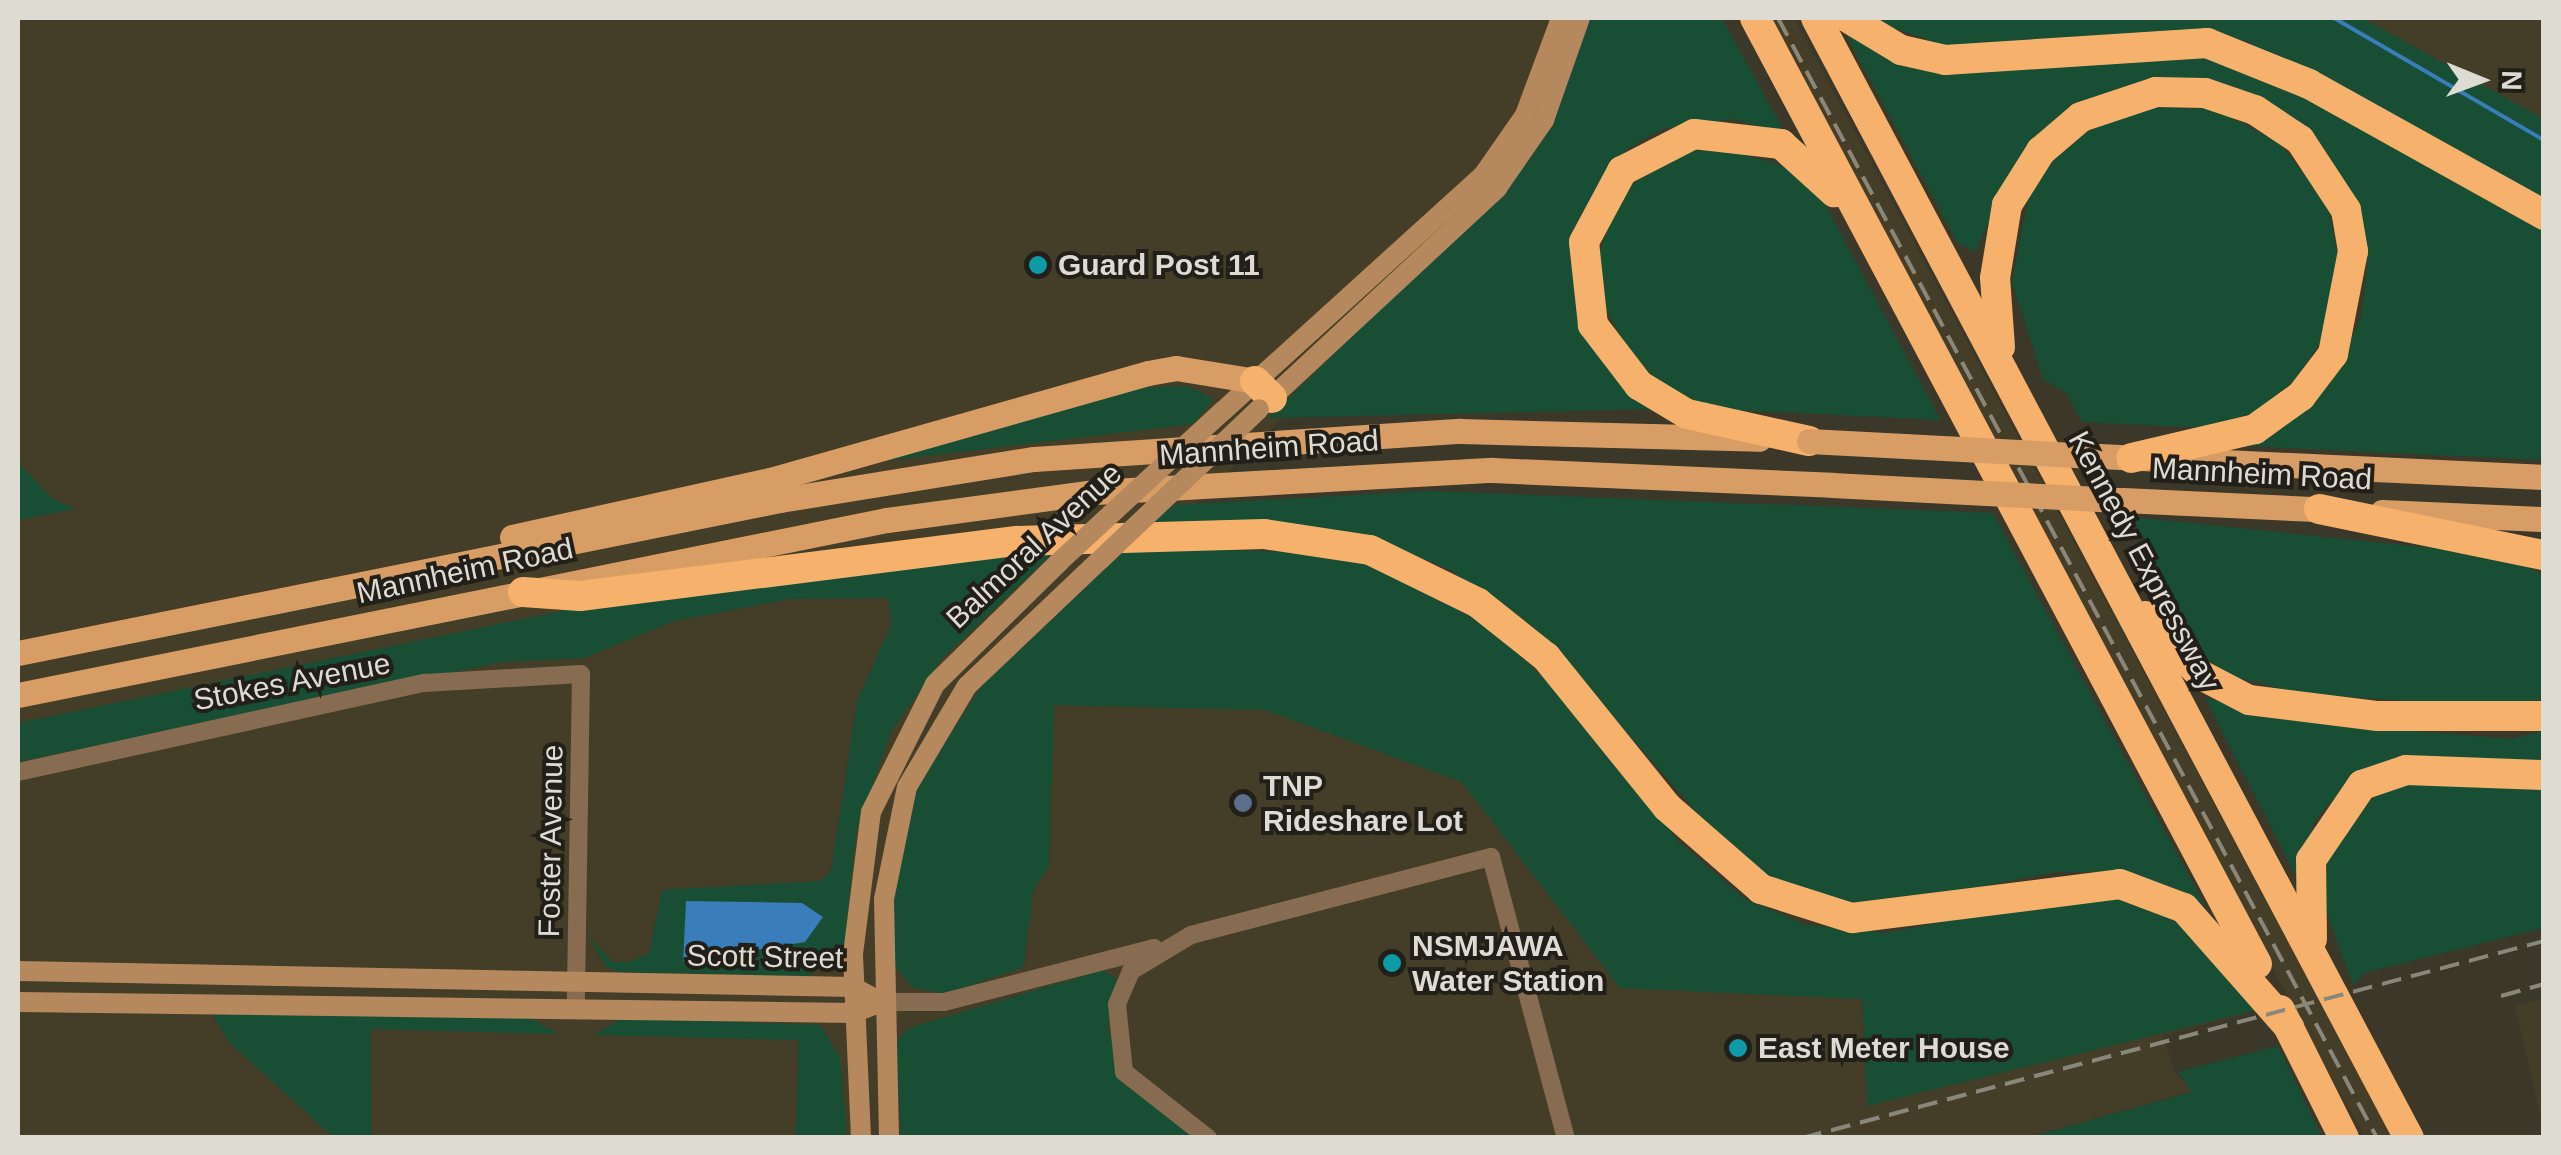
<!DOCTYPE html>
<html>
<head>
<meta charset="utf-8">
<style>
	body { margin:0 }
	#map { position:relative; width:2561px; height:1155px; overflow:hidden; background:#3b3829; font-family:Arial,sans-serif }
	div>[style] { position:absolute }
	.built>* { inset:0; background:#443e28 }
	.green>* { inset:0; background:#174e34 }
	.water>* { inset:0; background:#397dbb }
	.stream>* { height:4px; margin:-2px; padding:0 2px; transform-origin:2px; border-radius:2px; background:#397dbb }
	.street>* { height:18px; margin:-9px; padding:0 9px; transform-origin:9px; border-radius:9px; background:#886c51 }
	.secondary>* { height:20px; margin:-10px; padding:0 10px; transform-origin:10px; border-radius:10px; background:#b5885d }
	.primary>* { height:25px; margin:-12.5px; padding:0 12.5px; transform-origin:12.5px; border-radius:12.5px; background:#d79d65 }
	.highway>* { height:30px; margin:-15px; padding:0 15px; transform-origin:15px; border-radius:15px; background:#f6b16c }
	.rail>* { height:4px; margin-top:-2px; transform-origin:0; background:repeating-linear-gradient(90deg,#89867a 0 20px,transparent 0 30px) }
	.secondary-bridge>* { height:20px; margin:-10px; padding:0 10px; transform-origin:10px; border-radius:10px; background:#b5885d }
	.primary-bridge>* { height:25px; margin:-12.5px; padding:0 12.5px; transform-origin:12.5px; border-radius:12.5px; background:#d79d65 }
	.dots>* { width:28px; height:28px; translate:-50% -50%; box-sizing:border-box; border:5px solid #211f18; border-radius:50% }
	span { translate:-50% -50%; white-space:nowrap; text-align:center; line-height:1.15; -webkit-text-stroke:8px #211f18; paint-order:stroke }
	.poi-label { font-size:30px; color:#dddbd2; font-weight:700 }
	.left { translate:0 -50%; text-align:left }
	.street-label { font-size:30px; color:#dddbd2 }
	.frame { position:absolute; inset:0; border:20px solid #dddbd2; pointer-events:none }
	.north { position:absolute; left:2431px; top:30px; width:100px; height:100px; -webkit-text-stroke:8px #211f18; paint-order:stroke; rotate:91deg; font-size:28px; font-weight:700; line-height:40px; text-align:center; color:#dddbd2 }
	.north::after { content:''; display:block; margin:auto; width:35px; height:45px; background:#dddbd2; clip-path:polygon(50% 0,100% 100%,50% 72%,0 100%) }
</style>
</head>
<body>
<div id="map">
	<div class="built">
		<i style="clip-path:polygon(18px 18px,1603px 18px,1358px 344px,1145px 553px,1729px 903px,1809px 937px,2249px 1013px,2163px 1035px,2174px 1072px,2193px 1091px,2030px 1137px,18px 1137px)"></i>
		<i style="clip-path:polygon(1772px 18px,1794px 18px,2392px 1137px,2365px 1137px,2311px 1041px)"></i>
		<i style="clip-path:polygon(2310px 18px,2543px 18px,2543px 153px)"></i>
		<i style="clip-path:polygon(2543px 999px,2544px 999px,2543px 1126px,2515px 1006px)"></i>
	</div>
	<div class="green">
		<i style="clip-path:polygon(1587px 18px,1722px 18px,1788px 138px,1734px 119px,1662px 129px,1628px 149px,1581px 214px,1573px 256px,1655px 409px,1268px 418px,1435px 255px)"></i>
		<i style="clip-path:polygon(1864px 18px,2363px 18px,2543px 118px,2543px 203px,2246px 41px,2193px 31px,1951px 48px)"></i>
		<i style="clip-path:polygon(1845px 33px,1938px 71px,2202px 56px,2255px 70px,2543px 228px,2543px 460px,2246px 446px,2339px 366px,2362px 315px,2367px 264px,2356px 204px,2324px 148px,2262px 99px,2195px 79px,2018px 159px,1975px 252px,1957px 242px)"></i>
		<i style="clip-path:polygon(2141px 107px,2214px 109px,2278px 142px,2328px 204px,2340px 267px,2334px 323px,2292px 383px,2254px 412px,2206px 428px,2082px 422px,2067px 393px,2043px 379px,2012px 282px,2030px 189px,2073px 138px)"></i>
		<i style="clip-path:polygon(1725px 149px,1799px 171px,1823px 200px,1941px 420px,1716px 409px,1664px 387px,1628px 350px,1603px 304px,1598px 257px,1615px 206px,1643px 173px,1689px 151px)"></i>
		<i style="clip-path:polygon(1188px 386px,1214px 399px,1193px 424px,861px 464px,1129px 388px)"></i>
		<i style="clip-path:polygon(18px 462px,52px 498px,76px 509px,18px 520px)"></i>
		<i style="clip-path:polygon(1429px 491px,1993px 513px,2205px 906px,2110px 872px,2056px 872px,1874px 907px,1806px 898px,1746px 868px,1536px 630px,1450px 570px,1372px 537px,1261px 519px,1147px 528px,1172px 505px)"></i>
		<i style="clip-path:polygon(2132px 517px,2510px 556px,2543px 575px,2543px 698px,2515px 709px,2297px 693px,2225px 674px,2175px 628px,2146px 582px,2151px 553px)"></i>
		<i style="clip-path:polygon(1126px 547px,1329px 553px,1402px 576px,1495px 632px,1577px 709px,1678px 841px,1745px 899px,1806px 925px,1886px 933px,2087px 894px,2164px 904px,2261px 1009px,1867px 1106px,1862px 999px,1620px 988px,1462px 782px,1265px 710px,1054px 705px,1049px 866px,1033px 890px,1024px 967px,946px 994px,912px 987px,893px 964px,890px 915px,917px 785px,982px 685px)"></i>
		<i style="clip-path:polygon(1057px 549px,940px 661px,891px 732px,856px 832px,844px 950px,808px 976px,621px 972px,607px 967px,587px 935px,613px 962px,630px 962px,649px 953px,662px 890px,820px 881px,831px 871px,857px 701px,891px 625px,888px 598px,790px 599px,675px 621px,584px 658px,503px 662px,18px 762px,18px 723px,606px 602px)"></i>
		<i style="clip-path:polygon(2205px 698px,2323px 724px,2512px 739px,2543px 731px,2543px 763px,2351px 779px,2315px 820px,2296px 876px)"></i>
		<i style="clip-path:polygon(2394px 784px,2543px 786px,2543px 928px,2364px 973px,2353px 985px,2323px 902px,2328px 853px,2350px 814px)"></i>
		<i style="clip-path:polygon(1104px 970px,1116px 979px,1108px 1027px,1120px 1077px,1195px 1137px,901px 1137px,896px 1041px,909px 1028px)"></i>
		<i style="clip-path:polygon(211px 1011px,530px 1017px,558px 1034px,371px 1029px,372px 1137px,333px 1137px,228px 1041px)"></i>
		<i style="clip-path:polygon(623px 1018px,821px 1025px,840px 1058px,847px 1137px,795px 1137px,799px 1040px,594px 1035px)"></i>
		<i style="clip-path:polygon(2278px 1046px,2322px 1137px,2030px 1137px,2192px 1092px,2178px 1072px)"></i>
	</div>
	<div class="water">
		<i style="clip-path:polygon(686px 901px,802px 903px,823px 917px,805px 942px,683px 962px)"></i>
	</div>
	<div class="stream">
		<i style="left:2334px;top:18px;width:243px;rotate:30.2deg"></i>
	</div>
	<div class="street">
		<i style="left:18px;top:772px;width:416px;rotate:-12.4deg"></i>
		<i style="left:424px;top:683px;width:157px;rotate:-3.3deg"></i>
		<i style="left:581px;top:674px;width:335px;rotate:90.9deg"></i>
		<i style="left:881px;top:1002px;width:63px"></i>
		<i style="left:944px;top:1002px;width:217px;rotate:-14.4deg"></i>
		<i style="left:1208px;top:1138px;width:107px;rotate:-141.8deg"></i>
		<i style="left:1124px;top:1072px;width:68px;rotate:-95.9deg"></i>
		<i style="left:1117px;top:1004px;width:36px;rotate:-67deg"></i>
		<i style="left:1131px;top:971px;width:70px;rotate:-31deg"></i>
		<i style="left:1191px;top:935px;width:310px;rotate:-14.6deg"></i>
		<i style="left:1491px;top:857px;width:291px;rotate:75.1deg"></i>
	</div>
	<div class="secondary">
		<i style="left:1266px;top:403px;width:316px;rotate:-42.9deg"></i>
		<i style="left:1497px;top:188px;width:83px;rotate:-55.3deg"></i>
		<i style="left:1544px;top:120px;width:108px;rotate:-70.6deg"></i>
		<i style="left:1223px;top:411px;width:353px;rotate:-42.2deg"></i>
		<i style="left:1484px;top:174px;width:72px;rotate:-55.2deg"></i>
		<i style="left:1525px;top:115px;width:103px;rotate:-69.6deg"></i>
		<i style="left:18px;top:971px;width:835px;rotate:1.1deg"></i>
		<i style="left:853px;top:987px;width:32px;rotate:28deg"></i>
		<i style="left:18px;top:1002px;width:835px;rotate:0.75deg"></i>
		<i style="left:853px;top:1013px;width:30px;rotate:-21deg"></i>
		<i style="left:861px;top:1138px;width:184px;rotate:-92.5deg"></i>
		<i style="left:853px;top:954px;width:143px;rotate:-82.8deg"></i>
		<i style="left:871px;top:812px;width:143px;rotate:-63.4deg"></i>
		<i style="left:935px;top:684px;width:173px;rotate:-44.5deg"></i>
		<i style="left:889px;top:1138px;width:239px;rotate:-91.2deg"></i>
		<i style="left:884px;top:899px;width:114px;rotate:-78.4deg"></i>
		<i style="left:907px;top:787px;width:117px;rotate:-59.3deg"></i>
		<i style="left:967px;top:686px;width:183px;rotate:-43.5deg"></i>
	</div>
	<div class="primary">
		<i style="left:2099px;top:456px;width:445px;rotate:2.7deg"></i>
		<i style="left:2123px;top:500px;width:215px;rotate:2.7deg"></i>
		<i style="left:2382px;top:512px;width:162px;rotate:2.5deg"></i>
		<i style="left:512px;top:537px;width:264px;rotate:-12.5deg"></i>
		<i style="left:770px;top:480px;width:393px;rotate:-15.8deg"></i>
		<i style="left:1148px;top:373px;width:28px;rotate:-10deg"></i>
		<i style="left:1176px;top:368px;width:80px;rotate:9.3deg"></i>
		<i style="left:18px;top:653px;width:777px;rotate:-11.35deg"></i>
		<i style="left:780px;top:500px;width:257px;rotate:-9.2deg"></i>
		<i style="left:1034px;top:459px;width:427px;rotate:-3.8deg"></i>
		<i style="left:1460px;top:431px;width:299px;rotate:1.5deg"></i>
		<i style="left:18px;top:695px;width:886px;rotate:-11.39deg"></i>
		<i style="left:887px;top:520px;width:210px;rotate:-7.7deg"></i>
		<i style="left:1095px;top:492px;width:398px;rotate:-3.2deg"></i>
		<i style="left:1492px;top:470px;width:340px;rotate:2.5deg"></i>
	</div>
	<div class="highway">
		<i style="left:1755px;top:18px;width:1071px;rotate:62.05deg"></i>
		<i style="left:1816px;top:18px;width:1267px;rotate:62.1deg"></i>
		<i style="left:1848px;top:18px;width:62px;rotate:31.1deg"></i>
		<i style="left:1901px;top:50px;width:45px;rotate:12.8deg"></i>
		<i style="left:1945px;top:60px;width:263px;rotate:-3.7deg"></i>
		<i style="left:2207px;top:43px;width:110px;rotate:21.9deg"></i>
		<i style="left:2309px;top:84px;width:269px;rotate:29.1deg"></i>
		<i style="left:2000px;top:347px;width:69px;rotate:-94.1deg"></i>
		<i style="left:1995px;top:278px;width:74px;rotate:-80.7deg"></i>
		<i style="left:2007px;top:205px;width:64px;rotate:-57.8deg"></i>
		<i style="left:2041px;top:151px;width:52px;rotate:-40.4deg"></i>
		<i style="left:2081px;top:117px;width:79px;rotate:-18.4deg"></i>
		<i style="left:2156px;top:92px;width:49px;rotate:1.2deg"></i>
		<i style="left:2205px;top:93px;width:53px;rotate:18.8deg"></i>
		<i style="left:2255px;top:110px;width:54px;rotate:33.7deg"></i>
		<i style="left:2300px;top:140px;width:84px;rotate:56.7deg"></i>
		<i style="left:2346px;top:210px;width:42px;rotate:80.3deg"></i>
		<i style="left:2353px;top:251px;width:105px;rotate:101deg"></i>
		<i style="left:2333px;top:354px;width:53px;rotate:127.3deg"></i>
		<i style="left:2301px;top:396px;width:57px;rotate:144.3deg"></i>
		<i style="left:2255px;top:429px;width:127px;rotate:166.8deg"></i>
		<i style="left:1255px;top:381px;width:24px;rotate:45deg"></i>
		<i style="left:1809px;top:441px;width:125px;rotate:-167.5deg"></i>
		<i style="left:1687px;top:414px;width:56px;rotate:-148.9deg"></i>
		<i style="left:1639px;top:385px;width:76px;rotate:-127.5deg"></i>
		<i style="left:1593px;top:325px;width:83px;rotate:-96.2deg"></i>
		<i style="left:1584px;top:242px;width:81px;rotate:-61.8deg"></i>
		<i style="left:1622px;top:171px;width:81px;rotate:-27.2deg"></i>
		<i style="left:1694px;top:134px;width:88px;rotate:6.6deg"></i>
		<i style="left:1781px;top:144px;width:72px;rotate:42.2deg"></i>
		<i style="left:2319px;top:509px;width:230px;rotate:11.6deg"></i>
		<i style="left:523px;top:592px;width:57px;rotate:4deg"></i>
		<i style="left:580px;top:596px;width:440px;rotate:-7.2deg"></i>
		<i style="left:1017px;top:541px;width:247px;rotate:-1.6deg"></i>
		<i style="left:1264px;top:534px;width:107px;rotate:8.6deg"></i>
		<i style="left:1370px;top:550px;width:120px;rotate:26.1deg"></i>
		<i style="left:1478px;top:603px;width:87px;rotate:38.5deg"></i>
		<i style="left:1546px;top:657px;width:193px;rotate:51.1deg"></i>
		<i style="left:1667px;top:807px;width:125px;rotate:41.1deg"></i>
		<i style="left:1761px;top:889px;width:96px;rotate:17.7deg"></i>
		<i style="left:1852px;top:918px;width:270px;rotate:-7.2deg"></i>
		<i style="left:2120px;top:884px;width:68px;rotate:20.6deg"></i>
		<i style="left:2184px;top:908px;width:159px;rotate:48.6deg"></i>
		<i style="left:2145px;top:616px;width:81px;rotate:46.5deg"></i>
		<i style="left:2201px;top:675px;width:54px;rotate:27.5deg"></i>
		<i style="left:2249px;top:700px;width:130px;rotate:7.1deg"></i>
		<i style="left:2378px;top:716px;width:166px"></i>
		<i style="left:2312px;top:939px;width:79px;rotate:-90.7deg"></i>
		<i style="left:2311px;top:860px;width:91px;rotate:-55.8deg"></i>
		<i style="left:2362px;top:785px;width:46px;rotate:-18.8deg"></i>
		<i style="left:2406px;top:770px;width:138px;rotate:2.1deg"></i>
		<i style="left:2280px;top:1010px;width:143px;rotate:63.4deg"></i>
	</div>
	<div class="rail">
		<i style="left:1778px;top:18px;width:1270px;rotate:61.86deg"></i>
		<i style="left:2501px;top:996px;width:45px;rotate:-15.6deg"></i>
		<i style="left:1802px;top:1138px;width:768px;rotate:-14.87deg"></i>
	</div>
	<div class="secondary-bridge">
		<i style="left:1100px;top:560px;width:219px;rotate:-43.5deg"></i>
		<i style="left:1058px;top:563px;width:224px;rotate:-42.7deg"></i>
	</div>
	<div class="primary-bridge">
		<i style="left:1809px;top:441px;width:290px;rotate:3deg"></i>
		<i style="left:1832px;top:485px;width:291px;rotate:3deg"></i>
	</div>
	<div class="dots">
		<i style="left:1038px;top:265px;background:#0f9aa8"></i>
		<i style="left:1243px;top:803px;background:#5c6f8a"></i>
		<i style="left:1392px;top:963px;background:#0f9aa8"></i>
		<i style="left:1738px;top:1048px;background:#0f9aa8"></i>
	</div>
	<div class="poi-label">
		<span class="left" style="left:1058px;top:265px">Guard Post 11</span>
		<span class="left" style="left:1263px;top:803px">TNP<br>Rideshare Lot</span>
		<span class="left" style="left:1412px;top:963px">NSMJAWA<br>Water Station</span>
		<span class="left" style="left:1758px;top:1048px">East Meter House</span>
	</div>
	<div class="street-label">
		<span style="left:1269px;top:448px;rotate:-4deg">Mannheim Road</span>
		<span style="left:2262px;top:474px;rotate:3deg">Mannheim Road</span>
		<span style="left:1034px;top:546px;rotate:-43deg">Balmoral Avenue</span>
		<span style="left:2144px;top:561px;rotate:62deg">Kennedy Expressway</span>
		<span style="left:465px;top:571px;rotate:-12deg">Mannheim Road</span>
		<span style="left:292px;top:682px;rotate:-11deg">Stokes Avenue</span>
		<span style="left:551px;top:841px;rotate:-89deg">Foster Avenue</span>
		<span style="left:765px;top:957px;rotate:1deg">Scott Street</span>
	</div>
	<div class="frame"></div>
	<div class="north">N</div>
</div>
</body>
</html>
